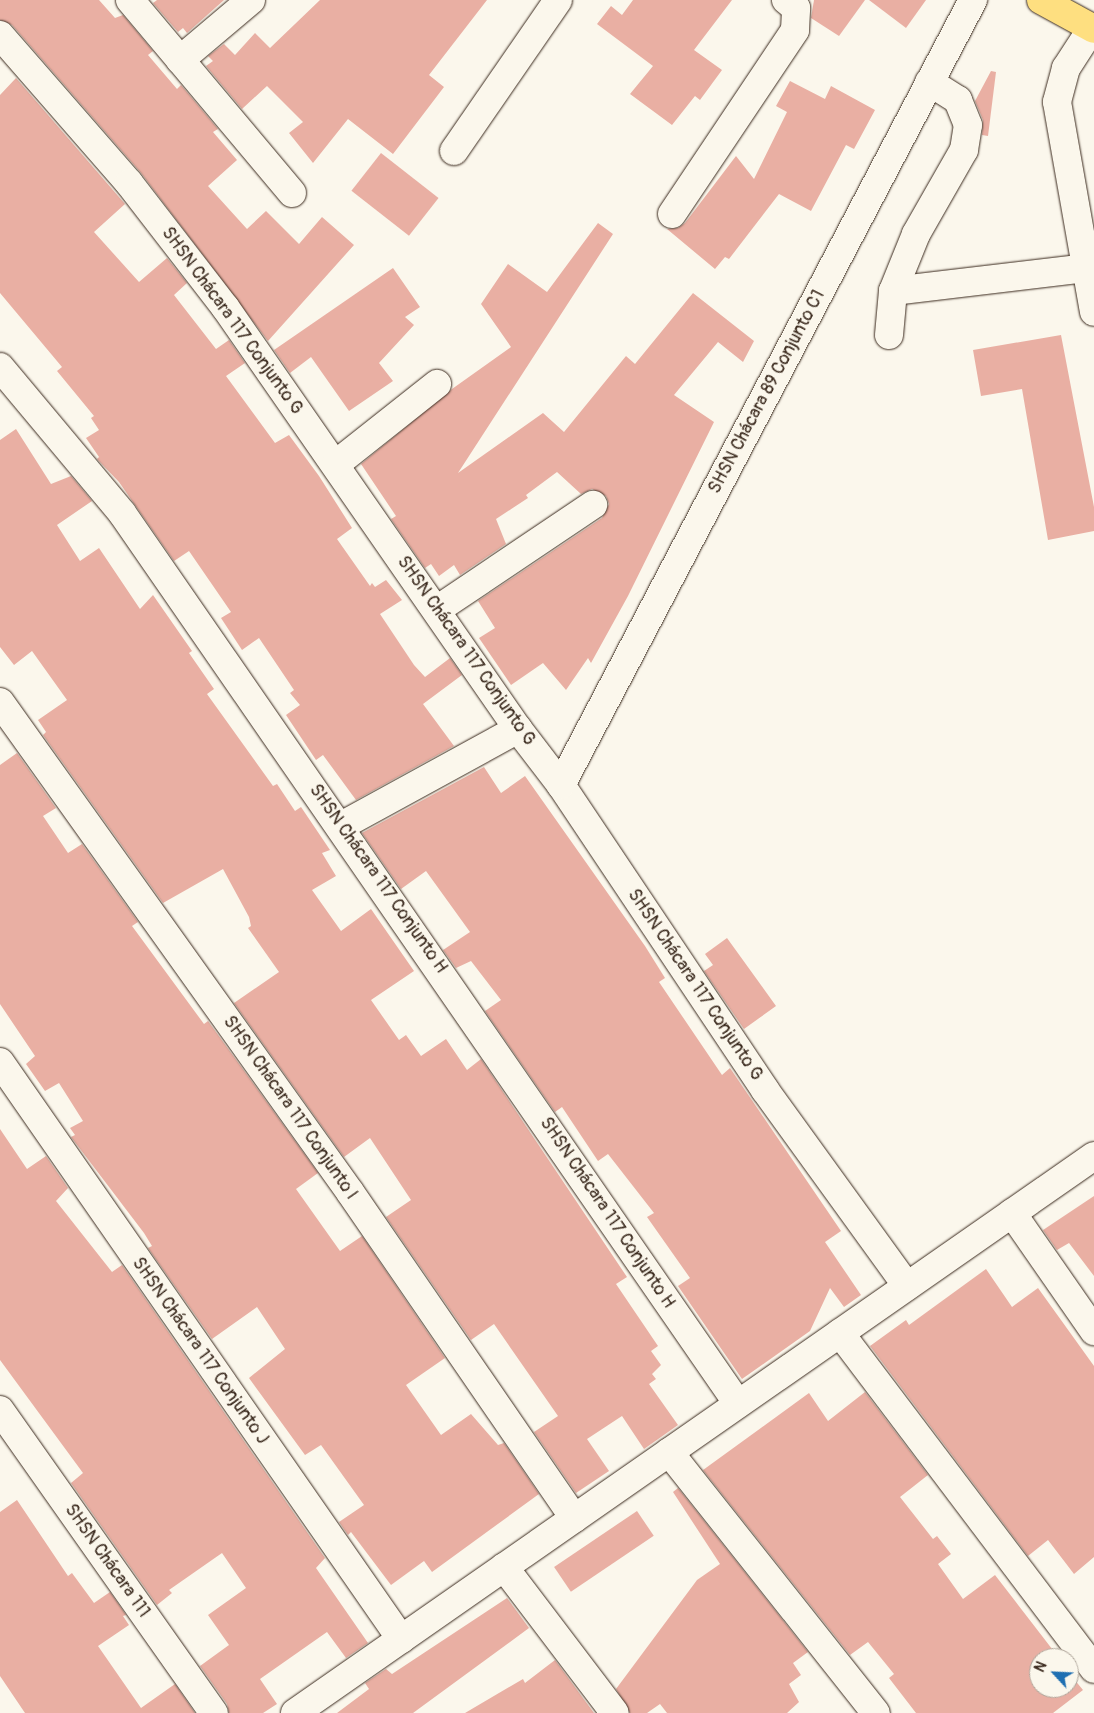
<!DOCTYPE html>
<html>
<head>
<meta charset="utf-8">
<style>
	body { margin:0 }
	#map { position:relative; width:1094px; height:1713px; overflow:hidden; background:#fbf7ec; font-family:Pangolin,sans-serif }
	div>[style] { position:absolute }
	.building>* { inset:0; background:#e9afa3; transform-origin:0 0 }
	.roads { filter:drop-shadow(0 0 1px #3b2a1e) drop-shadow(0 0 1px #3b2a1e) }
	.minor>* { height:28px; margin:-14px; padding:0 14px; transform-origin:14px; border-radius:14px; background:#fbf7ec }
	.major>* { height:28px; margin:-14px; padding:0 14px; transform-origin:14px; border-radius:14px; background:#fedf80 }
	span { translate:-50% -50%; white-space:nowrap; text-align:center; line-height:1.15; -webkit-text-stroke:4.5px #fbf7ec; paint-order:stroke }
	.street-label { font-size:18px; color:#3b2a1e }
	.north { position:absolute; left:1029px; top:1648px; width:50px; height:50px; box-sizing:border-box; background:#fbf7ec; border:1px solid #aea59a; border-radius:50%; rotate:295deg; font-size:14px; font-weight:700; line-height:20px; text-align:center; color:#3b2a1e }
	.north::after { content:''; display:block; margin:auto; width:18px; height:22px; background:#1f6fb2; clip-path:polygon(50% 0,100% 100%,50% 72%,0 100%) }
</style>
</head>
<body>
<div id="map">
	<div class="building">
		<i style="clip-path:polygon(0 0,99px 0,115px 18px,123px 15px,153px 51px,148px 55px,177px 89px,181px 85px,218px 129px,213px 132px,237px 160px,208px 186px,247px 229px,266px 211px,299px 244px,322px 217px,354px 245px,268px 341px,141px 173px,12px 25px,0 20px)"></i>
		<i style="clip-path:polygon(157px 0,224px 0,187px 33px,183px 28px,178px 32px,153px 3px)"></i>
		<i style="clip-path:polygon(320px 0,487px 0,429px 75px,444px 87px,393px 154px,348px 119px,313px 163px,289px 133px,303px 122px,267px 86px,242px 109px,206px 66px,213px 61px,208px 56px,224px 44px,235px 55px,255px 33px,270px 48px)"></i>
		<i style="clip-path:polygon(633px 0,732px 0,694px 50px,722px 70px,700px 100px,695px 96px,672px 125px,630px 94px,653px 66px,597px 24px,611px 6px,622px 15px)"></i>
		<i style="clip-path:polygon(814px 0,865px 0,839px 36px,811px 18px)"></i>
		<i style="clip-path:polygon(869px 0,926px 0,906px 28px)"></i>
		<i style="clip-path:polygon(991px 71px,996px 72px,988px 136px,982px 135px,983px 120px,975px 101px)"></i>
		<i style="clip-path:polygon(16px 78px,125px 204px,94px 232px,139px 282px,167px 258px,187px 283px,174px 295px,216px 349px,229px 340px,245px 363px,226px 376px,275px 443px,289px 435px,319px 476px,352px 528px,337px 539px,370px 586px,372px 583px,375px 587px,386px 580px,402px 600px,380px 614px,414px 665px,425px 677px,450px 658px,462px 675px,423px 704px,454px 746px,356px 800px,323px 755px,316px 760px,286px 715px,300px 705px,290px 693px,294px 690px,259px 638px,242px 650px,221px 618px,231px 612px,189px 551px,174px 561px,119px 482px,97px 459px,99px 457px,86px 438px,99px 430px,91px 418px,94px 416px,57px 371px,62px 367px,0 293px,0 95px)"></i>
		<i style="clip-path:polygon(790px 81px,825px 99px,831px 86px,875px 110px,854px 149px,846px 145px,811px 211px,779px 194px,729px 259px,725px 257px,715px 269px,667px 229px,678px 228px,685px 223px,736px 156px,754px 179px,787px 112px,776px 106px)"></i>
		<i style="left:381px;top:153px;width:73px;height:48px;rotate:38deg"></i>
		<i style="clip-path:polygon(598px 223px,613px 234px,458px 473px,543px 413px,564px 432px,626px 356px,635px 364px,693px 293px,754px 341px,743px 362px,718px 342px,674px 395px,714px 422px,628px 596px,591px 663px,588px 658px,566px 690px,543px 663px,511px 685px,479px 638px,495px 628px,478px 601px,602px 518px,609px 504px,606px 496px,592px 489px,581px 494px,557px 472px,526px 495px,528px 498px,496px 519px,506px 544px,460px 575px,454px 565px,439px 576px,431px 564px,425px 568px,391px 519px,396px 516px,361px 464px,452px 389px,511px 347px,481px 304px,508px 264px,547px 292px)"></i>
		<i style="clip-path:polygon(393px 268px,420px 307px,405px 317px,414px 325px,379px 363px,393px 381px,349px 411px,311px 357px,290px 373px,274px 350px)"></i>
		<i style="clip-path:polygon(1061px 335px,1094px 507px,1094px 531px,1048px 540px,1022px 389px,981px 396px,973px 350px)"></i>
		<i style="clip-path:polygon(16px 429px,51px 484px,71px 476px,92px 501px,57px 525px,80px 561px,99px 548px,140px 609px,153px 595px,192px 651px,189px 653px,214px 689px,207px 694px,273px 786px,277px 784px,295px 811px,301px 807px,330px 850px,322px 853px,336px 876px,312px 890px,341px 931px,371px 909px,414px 971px,371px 1000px,399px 1040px,406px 1035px,421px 1056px,446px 1039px,467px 1070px,481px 1059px,627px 1277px,616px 1284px,658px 1346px,651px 1351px,661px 1365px,652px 1374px,656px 1379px,649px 1384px,678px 1425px,644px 1449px,622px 1416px,587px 1439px,609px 1471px,576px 1493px,534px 1432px,558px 1416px,494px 1324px,471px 1340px,386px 1217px,411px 1200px,370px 1138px,344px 1157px,234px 1003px,279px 972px,248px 928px,251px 926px,249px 917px,223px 869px,163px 903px,43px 735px,46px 732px,38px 720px,67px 700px,32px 651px,14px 665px,0 647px,0 440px)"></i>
		<i style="clip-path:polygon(17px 753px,56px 808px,43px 816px,68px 853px,82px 844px,138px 922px,132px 926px,204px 1024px,208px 1021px,318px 1173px,296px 1189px,340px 1251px,362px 1236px,445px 1358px,406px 1385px,441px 1435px,471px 1414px,498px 1445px,504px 1443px,539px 1494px,432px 1572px,424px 1561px,391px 1585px,351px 1532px,348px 1535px,339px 1522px,364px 1505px,321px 1445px,305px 1455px,249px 1378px,285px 1349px,257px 1307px,212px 1339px,148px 1248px,152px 1246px,144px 1233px,71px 1137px,75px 1135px,70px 1128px,83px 1121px,59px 1083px,45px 1091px,26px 1064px,35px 1056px,0 1004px,0 765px)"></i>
		<i style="clip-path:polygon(484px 767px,501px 793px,525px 776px,645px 946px,665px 978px,659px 982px,722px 1075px,730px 1068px,841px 1231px,825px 1242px,861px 1295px,844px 1307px,830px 1288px,810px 1331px,742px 1379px,678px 1286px,690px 1278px,647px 1217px,654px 1213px,608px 1154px,598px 1161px,562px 1107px,555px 1112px,485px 1011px,501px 1000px,471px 961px,456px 968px,443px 950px,470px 932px,426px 871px,401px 889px,362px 833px)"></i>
		<i style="clip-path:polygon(727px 938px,776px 1006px,744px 1029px,704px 971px,713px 965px,705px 954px)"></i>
		<i style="clip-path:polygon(0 1129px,27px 1169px,46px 1156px,68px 1188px,56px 1201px,112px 1272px,122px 1265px,325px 1558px,316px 1568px,368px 1643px,346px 1658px,327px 1632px,260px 1679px,277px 1704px,263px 1713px,229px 1713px,227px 1704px,200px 1666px,229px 1645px,208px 1615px,246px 1588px,222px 1553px,169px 1590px,172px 1593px,157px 1605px,71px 1483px,83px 1473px,0 1360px)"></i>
		<i style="clip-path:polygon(1094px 1196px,1094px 1276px,1069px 1243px,1057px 1250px,1043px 1230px)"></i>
		<i style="clip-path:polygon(986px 1269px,1012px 1307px,1038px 1288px,1094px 1366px,1094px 1557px,1074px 1574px,1048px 1540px,1028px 1556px,870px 1346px,906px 1320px,909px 1325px)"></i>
		<i style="clip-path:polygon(865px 1392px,928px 1475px,900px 1497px,933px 1539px,937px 1536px,951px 1554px,938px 1564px,963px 1599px,995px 1575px,1059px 1658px,1039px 1658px,1039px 1688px,1069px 1688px,1069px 1673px,1083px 1690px,1053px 1713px,916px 1713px,889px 1678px,894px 1674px,868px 1642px,850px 1655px,703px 1470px,809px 1393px,828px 1421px)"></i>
		<i style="clip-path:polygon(678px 1488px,808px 1652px,793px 1663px,801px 1675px,789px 1684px,799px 1702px,787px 1713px,667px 1713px,660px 1704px,647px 1713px,630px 1713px,616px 1689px,697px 1580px,720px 1564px,673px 1492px)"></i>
		<i style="clip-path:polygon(17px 1500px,68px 1576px,72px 1573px,94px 1603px,110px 1592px,126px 1615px,123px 1616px,129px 1625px,98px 1646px,141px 1708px,175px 1684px,195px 1713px,25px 1713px,0 1676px,0 1512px)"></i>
		<i style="left:637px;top:1511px;width:30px;height:100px;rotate:56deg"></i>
		<i style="clip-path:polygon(507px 1598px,529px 1628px,413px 1713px,337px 1713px,369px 1689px,365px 1683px,386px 1669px,392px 1674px)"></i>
		<i style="clip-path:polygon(555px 1660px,594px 1713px,465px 1713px,523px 1679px,525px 1683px)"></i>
	</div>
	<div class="roads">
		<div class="minor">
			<i style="left:130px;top:0;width:252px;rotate:50deg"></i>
			<i style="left:1092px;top:28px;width:48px;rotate:123deg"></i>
			<i style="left:1066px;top:68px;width:35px;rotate:105deg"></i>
			<i style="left:1057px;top:102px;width:213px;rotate:80deg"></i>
			<i style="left:0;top:35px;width:196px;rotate:48.9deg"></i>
			<i style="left:129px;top:183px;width:157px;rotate:52.3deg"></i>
			<i style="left:225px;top:307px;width:514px;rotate:55.23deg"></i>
			<i style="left:518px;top:729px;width:71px;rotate:52.5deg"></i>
			<i style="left:561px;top:785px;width:367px;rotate:56.2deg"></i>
			<i style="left:765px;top:1090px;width:242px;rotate:54.1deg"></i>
			<i style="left:180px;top:60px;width:93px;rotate:-40.2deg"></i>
			<i style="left:454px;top:151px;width:183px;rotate:-55.4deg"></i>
			<i style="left:672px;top:214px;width:221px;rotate:-56.2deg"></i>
			<i style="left:795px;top:30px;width:22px;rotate:-87deg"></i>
			<i style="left:796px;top:8px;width:13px;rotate:-141deg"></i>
			<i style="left:893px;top:291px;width:194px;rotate:-6.8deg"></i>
			<i style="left:889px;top:335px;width:44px;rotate:-84.8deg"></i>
			<i style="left:893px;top:291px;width:61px;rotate:-68deg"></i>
			<i style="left:916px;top:234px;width:97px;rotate:-60.3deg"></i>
			<i style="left:964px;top:150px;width:25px;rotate:-81deg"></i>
			<i style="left:968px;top:125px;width:27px;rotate:-112deg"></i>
			<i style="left:958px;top:100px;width:34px;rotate:-148deg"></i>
			<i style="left:0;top:367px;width:190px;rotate:50.1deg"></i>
			<i style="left:122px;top:513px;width:1083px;rotate:55.34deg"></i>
			<i style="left:336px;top:464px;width:129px;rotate:-38.4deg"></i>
			<i style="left:438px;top:609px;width:187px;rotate:-33.9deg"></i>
			<i style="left:0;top:702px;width:602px;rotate:54.46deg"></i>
			<i style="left:350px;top:1192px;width:396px;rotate:55.5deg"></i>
			<i style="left:561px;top:785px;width:887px;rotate:-62.31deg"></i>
			<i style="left:341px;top:826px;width:202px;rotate:-28.7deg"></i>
			<i style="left:0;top:1062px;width:703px;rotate:55.2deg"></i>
			<i style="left:1012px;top:1213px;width:144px;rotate:55.2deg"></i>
			<i style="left:840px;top:1333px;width:421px;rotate:52.9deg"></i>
			<i style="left:0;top:1410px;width:371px;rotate:54.8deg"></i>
			<i style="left:669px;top:1452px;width:333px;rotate:51.6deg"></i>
			<i style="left:504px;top:1567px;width:183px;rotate:52.8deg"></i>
			<i style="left:295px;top:1713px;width:974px;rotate:-34.88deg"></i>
		</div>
		<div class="major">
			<i style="left:1041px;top:0;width:60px;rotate:28.7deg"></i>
		</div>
	</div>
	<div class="street-label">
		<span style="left:232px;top:321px;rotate:54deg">SHSN Chácara 117 Conjunto G</span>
		<span style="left:767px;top:392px;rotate:-62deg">SHSN Chácara 89 Conjunto C1</span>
		<span style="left:466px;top:651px;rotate:55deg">SHSN Chácara 117 Conjunto G</span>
		<span style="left:378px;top:879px;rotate:55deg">SHSN Chácara 117 Conjunto H</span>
		<span style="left:695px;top:985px;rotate:56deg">SHSN Chácara 117 Conjunto G</span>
		<span style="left:290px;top:1108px;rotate:55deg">SHSN Chácara 117 Conjunto I</span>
		<span style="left:607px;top:1213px;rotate:56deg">SHSN Chácara 117 Conjunto H</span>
		<span style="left:200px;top:1351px;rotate:55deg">SHSN Chácara 117 Conjunto J</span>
		<span style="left:107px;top:1561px;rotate:55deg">SHSN Chácara 111</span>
	</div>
	<div class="north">N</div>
</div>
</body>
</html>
